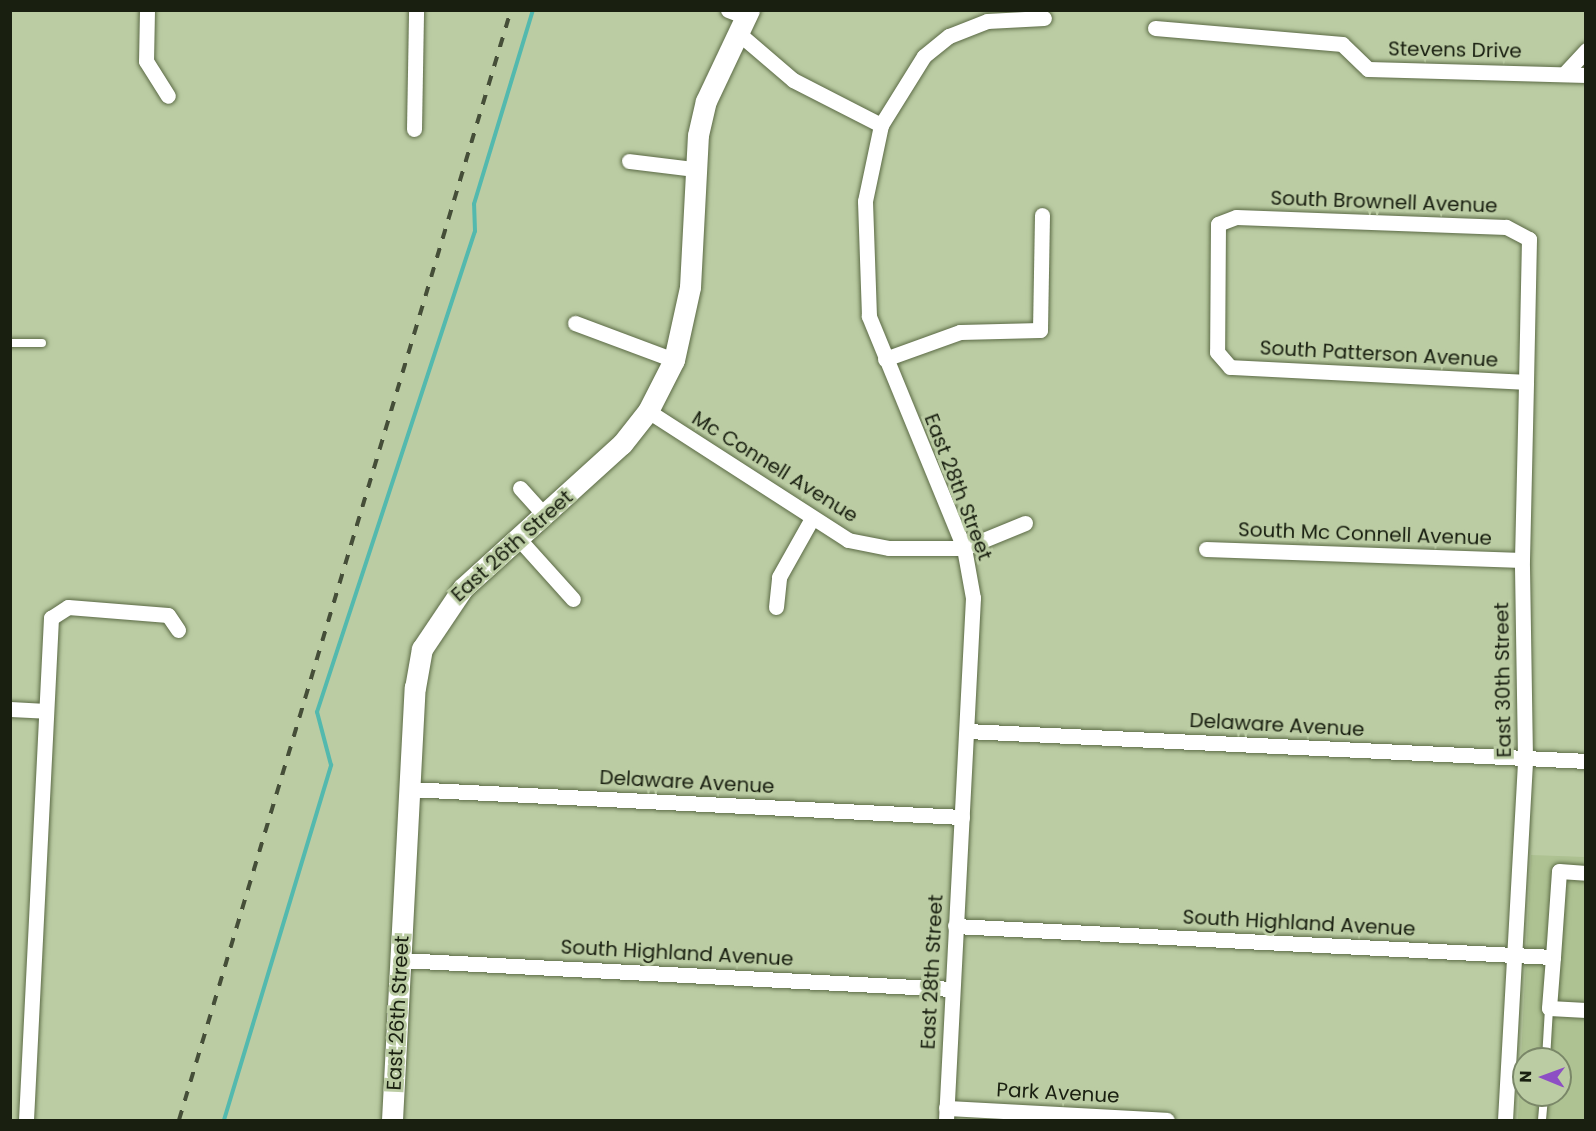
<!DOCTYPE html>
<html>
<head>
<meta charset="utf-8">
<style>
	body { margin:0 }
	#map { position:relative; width:1596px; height:1131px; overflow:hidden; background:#bbcca3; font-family:Poppins,sans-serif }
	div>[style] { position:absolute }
	.built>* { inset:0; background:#aec292 }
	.stream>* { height:4px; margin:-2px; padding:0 2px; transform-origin:2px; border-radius:2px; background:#53b9ae }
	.roads { filter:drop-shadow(0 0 2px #5b6a45) drop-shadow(0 0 2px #5b6a45) }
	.lane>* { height:8px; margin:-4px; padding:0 4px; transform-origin:4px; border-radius:4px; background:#fff }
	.street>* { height:15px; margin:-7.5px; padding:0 7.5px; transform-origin:7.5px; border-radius:7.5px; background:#fff }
	.secondary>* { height:21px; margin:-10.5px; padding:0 10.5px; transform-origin:10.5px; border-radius:10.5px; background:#fff }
	.rail>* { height:4px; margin-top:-2px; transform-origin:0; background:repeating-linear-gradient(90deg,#454e38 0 10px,transparent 0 20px) }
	span { translate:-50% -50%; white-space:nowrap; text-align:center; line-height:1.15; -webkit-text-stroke:6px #bbcca3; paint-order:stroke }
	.street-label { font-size:20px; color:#191f10 }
	.frame { position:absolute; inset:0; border:12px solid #191f10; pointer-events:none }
	.north { position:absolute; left:1512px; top:1047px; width:60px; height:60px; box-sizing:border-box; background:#bbcca3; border:2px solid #7a8768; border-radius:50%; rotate:271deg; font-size:16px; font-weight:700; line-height:24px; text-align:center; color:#191f10 }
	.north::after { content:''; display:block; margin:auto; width:21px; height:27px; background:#8d4ec4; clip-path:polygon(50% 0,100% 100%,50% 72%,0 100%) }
</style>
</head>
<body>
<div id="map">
	<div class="built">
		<i style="clip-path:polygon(evenodd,1531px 855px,1585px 857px,1585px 1120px,1518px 1120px,1531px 855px,1524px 1059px,1560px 1059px,1560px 1095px,1524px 1095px,1524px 1059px)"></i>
	</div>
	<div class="stream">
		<i style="left:224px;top:1120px;width:371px;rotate:-73.2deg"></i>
		<i style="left:331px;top:765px;width:55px;rotate:-104.8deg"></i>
		<i style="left:317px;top:712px;width:506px;rotate:-71.82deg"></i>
		<i style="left:475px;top:231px;width:27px;rotate:-92deg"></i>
		<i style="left:474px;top:204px;width:203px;rotate:-73.1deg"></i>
	</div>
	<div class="roads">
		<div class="lane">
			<i style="left:10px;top:343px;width:32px"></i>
			<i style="left:1546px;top:1059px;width:51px;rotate:-86.6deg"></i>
			<i style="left:1542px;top:1120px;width:25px;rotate:-85deg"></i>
		</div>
		<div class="street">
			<i style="left:147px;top:10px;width:51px;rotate:91.1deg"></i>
			<i style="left:146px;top:61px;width:41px;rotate:57.8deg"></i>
			<i style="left:728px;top:10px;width:19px;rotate:21deg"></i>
			<i style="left:1155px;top:28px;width:188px;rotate:4.9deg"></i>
			<i style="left:1342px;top:44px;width:36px;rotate:44deg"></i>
			<i style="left:1368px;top:69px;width:218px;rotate:1.6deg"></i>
			<i style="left:737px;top:32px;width:74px;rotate:40.6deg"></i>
			<i style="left:793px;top:80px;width:99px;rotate:27.1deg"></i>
			<i style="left:1564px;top:74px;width:33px;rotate:-47deg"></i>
			<i style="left:414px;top:129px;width:119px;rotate:-89deg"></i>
			<i style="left:629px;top:161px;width:65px;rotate:7deg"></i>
			<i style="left:575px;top:323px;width:106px;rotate:20.5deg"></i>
			<i style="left:885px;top:359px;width:80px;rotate:-19.8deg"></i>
			<i style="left:960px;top:332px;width:80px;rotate:-1.4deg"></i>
			<i style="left:1040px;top:330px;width:115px;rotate:-89deg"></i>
			<i style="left:648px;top:411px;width:238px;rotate:32.8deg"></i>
			<i style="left:848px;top:540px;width:42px;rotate:11deg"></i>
			<i style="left:889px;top:548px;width:75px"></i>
			<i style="left:964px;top:548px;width:66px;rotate:-22.3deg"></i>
			<i style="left:520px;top:488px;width:36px;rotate:48deg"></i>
			<i style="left:518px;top:538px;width:82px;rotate:48deg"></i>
			<i style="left:1206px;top:549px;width:316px;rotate:2deg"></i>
			<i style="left:776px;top:607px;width:30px;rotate:-84deg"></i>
			<i style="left:779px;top:577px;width:65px;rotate:-60.7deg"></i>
			<i style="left:10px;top:709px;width:36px;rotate:3deg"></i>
			<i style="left:967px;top:731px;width:620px;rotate:2.77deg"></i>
			<i style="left:409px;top:789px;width:554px;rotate:2.9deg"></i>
			<i style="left:955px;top:926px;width:599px;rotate:2.97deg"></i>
			<i style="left:1553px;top:957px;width:51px;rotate:94.5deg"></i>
			<i style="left:1549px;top:1008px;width:37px;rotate:3deg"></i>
			<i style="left:1553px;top:957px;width:86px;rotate:-86deg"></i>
			<i style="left:1559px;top:871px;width:27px;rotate:4deg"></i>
			<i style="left:401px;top:960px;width:552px;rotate:3.01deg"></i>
			<i style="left:946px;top:1108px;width:221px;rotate:3.1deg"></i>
			<i style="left:26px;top:1120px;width:503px;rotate:-87.15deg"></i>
			<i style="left:51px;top:618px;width:20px;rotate:-33deg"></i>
			<i style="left:68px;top:607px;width:100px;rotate:4.6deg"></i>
			<i style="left:168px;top:615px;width:18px;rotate:56deg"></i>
			<i style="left:946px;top:1120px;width:523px;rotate:-87.04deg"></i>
			<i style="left:973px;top:598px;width:51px;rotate:-100.2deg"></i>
			<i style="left:964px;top:548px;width:251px;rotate:-112.3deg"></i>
			<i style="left:869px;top:316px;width:115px;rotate:-92deg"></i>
			<i style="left:865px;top:201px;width:78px;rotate:-78.1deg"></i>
			<i style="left:881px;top:125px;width:81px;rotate:-58.1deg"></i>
			<i style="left:924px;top:56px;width:32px;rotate:-39deg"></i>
			<i style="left:949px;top:36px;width:41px;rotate:-21.5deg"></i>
			<i style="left:987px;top:21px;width:57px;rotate:-3deg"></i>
			<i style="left:1505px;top:1120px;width:363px;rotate:-86.8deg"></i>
			<i style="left:1525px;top:758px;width:198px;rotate:-90.9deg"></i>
			<i style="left:1522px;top:560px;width:178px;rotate:-88.7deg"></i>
			<i style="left:1526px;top:382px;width:143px;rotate:-88.8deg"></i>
			<i style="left:1529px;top:239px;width:26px;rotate:-152deg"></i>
			<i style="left:1506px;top:227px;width:270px;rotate:-177.9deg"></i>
			<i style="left:1236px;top:217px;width:19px;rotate:159deg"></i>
			<i style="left:1218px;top:224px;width:128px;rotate:90.4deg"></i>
			<i style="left:1217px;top:352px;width:20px;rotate:49deg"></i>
			<i style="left:1230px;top:367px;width:296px;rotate:2.9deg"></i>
		</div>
		<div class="secondary">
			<i style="left:392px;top:1120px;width:433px;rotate:-87deg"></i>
			<i style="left:415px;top:688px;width:40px;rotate:-80deg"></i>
			<i style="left:422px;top:649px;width:73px;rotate:-56.1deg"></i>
			<i style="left:463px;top:588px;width:215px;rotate:-42.2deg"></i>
			<i style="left:622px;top:444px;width:42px;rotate:-51.8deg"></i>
			<i style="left:648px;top:411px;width:57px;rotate:-63deg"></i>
			<i style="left:674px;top:360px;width:75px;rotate:-77.6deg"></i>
			<i style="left:690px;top:287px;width:152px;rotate:-87deg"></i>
			<i style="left:698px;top:135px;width:35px;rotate:-77deg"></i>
			<i style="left:706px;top:101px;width:101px;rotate:-64.7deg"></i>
		</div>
	</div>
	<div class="rail">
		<i style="left:179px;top:1120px;width:1159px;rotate:-73.35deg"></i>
	</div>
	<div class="street-label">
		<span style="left:1455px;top:50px;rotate:1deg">Stevens Drive</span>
		<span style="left:1384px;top:202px;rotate:2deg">South Brownell Avenue</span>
		<span style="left:1379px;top:354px;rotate:3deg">South Patterson Avenue</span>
		<span style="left:775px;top:467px;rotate:32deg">Mc Connell Avenue</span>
		<span style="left:958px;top:487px;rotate:69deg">East 28th Street</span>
		<span style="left:1365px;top:534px;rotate:2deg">South Mc Connell Avenue</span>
		<span style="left:512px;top:546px;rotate:-42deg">East 26th Street</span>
		<span style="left:1503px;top:680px;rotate:-91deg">East 30th Street</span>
		<span style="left:1277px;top:725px;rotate:3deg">Delaware Avenue</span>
		<span style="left:687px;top:782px;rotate:3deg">Delaware Avenue</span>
		<span style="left:1299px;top:923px;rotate:3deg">South Highland Avenue</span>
		<span style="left:677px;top:953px;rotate:3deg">South Highland Avenue</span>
		<span style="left:932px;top:972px;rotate:-87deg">East 28th Street</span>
		<span style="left:398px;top:1013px;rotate:-87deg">East 26th Street</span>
		<span style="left:1058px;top:1093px;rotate:3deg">Park Avenue</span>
	</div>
	<div class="frame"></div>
	<div class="north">N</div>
</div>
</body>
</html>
